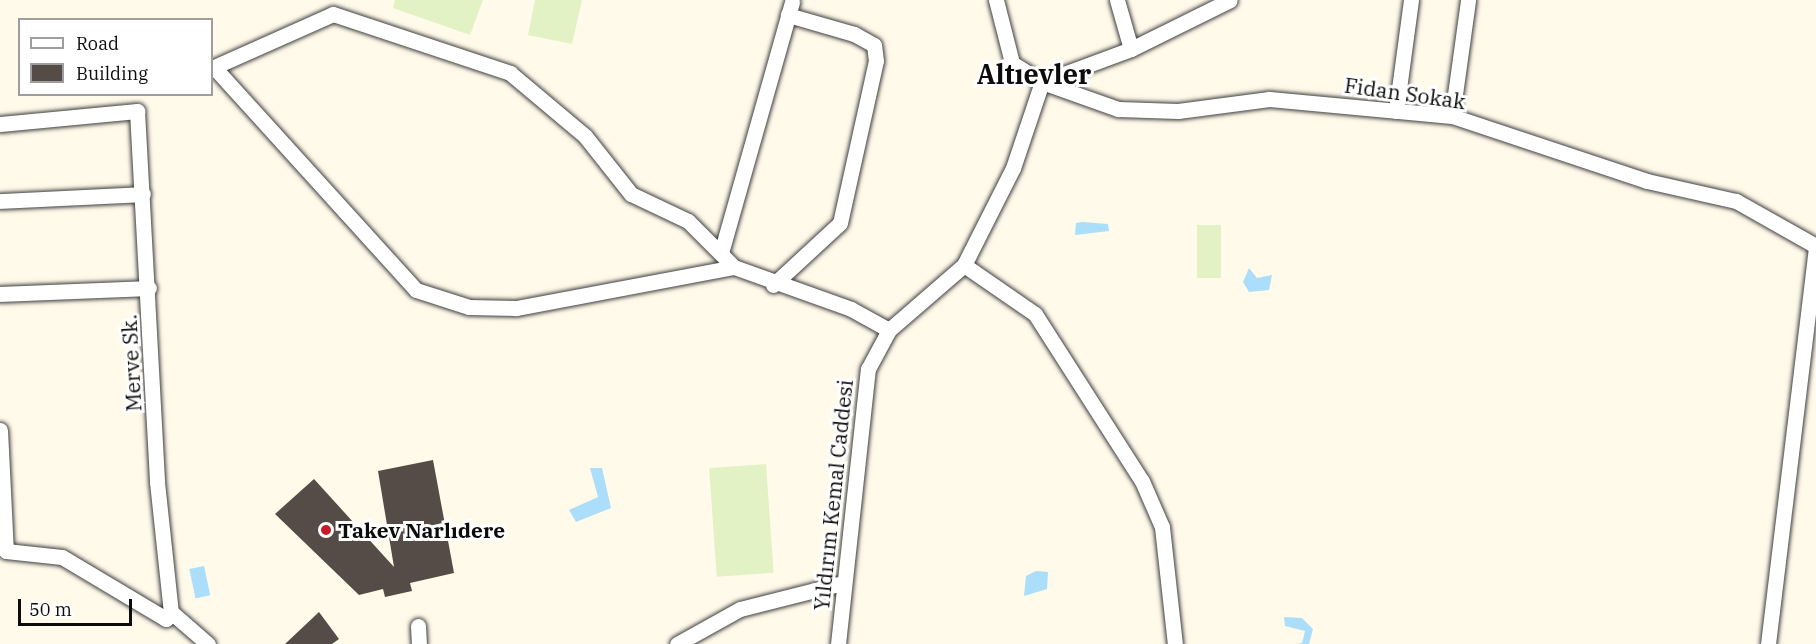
<!DOCTYPE html>
<html>
<head>
<meta charset="utf-8">
<style>
	body { margin:0 }
	#map { position:relative; width:1816px; height:644px; overflow:hidden; background:#fffaea; font-family:"IBM Plex Serif",serif }
	div>[style] { position:absolute }
	.pitch>* { inset:0; background:#e3f2c4; transform-origin:0 0 }
	.water>* { inset:0; background:#abdefa; transform-origin:0 0 }
	.building>* { inset:0; background:#554c47 }
	.roads { filter:drop-shadow(0 0 2px #3f3f3f) drop-shadow(0 0 2px #3f3f3f) }
	.minor>* { height:15px; margin:-7.5px; padding:0 7.5px; transform-origin:7.5px; border-radius:7.5px; background:#fff }
	.dots>* { width:16px; height:16px; translate:-50% -50%; box-sizing:border-box; border:3px solid #fff; border-radius:50% }
	span { translate:-50% -50%; white-space:nowrap; text-align:center; line-height:1.15; -webkit-text-stroke:6px #fff; paint-order:stroke }
	.street-label { font-size:21px; color:#0c0c0c }
	.poi-label { font-size:21px; color:#0c0c0c; font-weight:700 }
	.left { translate:0 -50%; text-align:left }
	.district-label { font-size:27px; color:#0c0c0c; font-weight:700 }
	.legend { position:absolute; left:18px; top:18px; width:195px; height:78px; box-sizing:border-box; background:#fff; border:2px solid #9e9e9e; margin:0; padding:8px 10px; list-style:none; font-size:18px; color:#0c0c0c }
	.legend li { display:flex; align-items:center; gap:12px; height:30px }
	.legend b { width:30px; border:2px solid #9e9e9e }
	.scale { position:absolute; left:18px; top:599px; width:114px; height:27px; box-sizing:border-box; border:3px solid #0c0c0c; border-top:0; padding-left:8px; font-size:18px; line-height:21px; white-space:nowrap; color:#0c0c0c; -webkit-text-stroke:4px #fff; paint-order:stroke }
</style>
</head>
<body>
<div id="map">
	<div class="pitch">
		<i style="clip-path:polygon(395px 0,483px 0,470px 35px,393px 8px)"></i>
		<i style="clip-path:polygon(535px 0,582px 0,572px 44px,528px 35px)"></i>
		<i style="left:1197px;top:225px;width:24px;height:53px"></i>
		<i style="left:766px;top:464px;width:109px;height:57px;rotate:86deg"></i>
	</div>
	<div class="water">
		<i style="clip-path:polygon(1082px 222px,1108px 224px,1109px 231px,1075px 235px,1076px 223px)"></i>
		<i style="clip-path:polygon(1249px 268px,1257px 278px,1272px 275px,1269px 290px,1249px 292px,1243px 282px)"></i>
		<i style="clip-path:polygon(590px 468px,602px 468px,611px 508px,576px 522px,569px 510px,598px 497px)"></i>
		<i style="left:204px;top:566px;width:30px;height:15px;rotate:78deg"></i>
		<i style="clip-path:polygon(1036px 571px,1048px 572px,1047px 589px,1024px 596px,1026px 576px)"></i>
		<i style="clip-path:polygon(1284px 617px,1302px 618px,1313px 629px,1309px 644px,1296px 644px,1302px 643px,1305px 631px,1285px 626px)"></i>
	</div>
	<div class="building">
		<i style="clip-path:polygon(433px 460px,454px 573px,410px 583px,412px 591px,385px 597px,383px 589px,359px 595px,275px 514px,314px 479px,394px 567px,378px 471px)"></i>
		<i style="clip-path:polygon(319px 612px,339px 639px,332px 644px,285px 644px)"></i>
	</div>
	<div class="roads">
		<div class="minor">
			<i style="left:996px;top:0;width:65px;rotate:75.7deg"></i>
			<i style="left:1012px;top:63px;width:36px;rotate:32deg"></i>
			<i style="left:1042px;top:82px;width:81px;rotate:19.6deg"></i>
			<i style="left:1118px;top:109px;width:60px;rotate:1.9deg"></i>
			<i style="left:1178px;top:111px;width:92px;rotate:-7.5deg"></i>
			<i style="left:1269px;top:99px;width:184px;rotate:5.3deg"></i>
			<i style="left:1452px;top:116px;width:206px;rotate:18.4deg"></i>
			<i style="left:1647px;top:181px;width:91px;rotate:12.7deg"></i>
			<i style="left:1736px;top:201px;width:92px;rotate:29.4deg"></i>
			<i style="left:1117px;top:0;width:51px;rotate:74.1deg"></i>
			<i style="left:1042px;top:82px;width:95px;rotate:-20.3deg"></i>
			<i style="left:1131px;top:49px;width:110px;rotate:-26.3deg"></i>
			<i style="left:1396px;top:111px;width:112px;rotate:-82.3deg"></i>
			<i style="left:1452px;top:116px;width:117px;rotate:-82.1deg"></i>
			<i style="left:0;top:124px;width:138px;rotate:-5.4deg"></i>
			<i style="left:137px;top:111px;width:372px;rotate:86.9deg"></i>
			<i style="left:157px;top:482px;width:131px;rotate:83.9deg"></i>
			<i style="left:0;top:201px;width:143px;rotate:-2.8deg"></i>
			<i style="left:721px;top:253px;width:261px;rotate:-74.2deg"></i>
			<i style="left:964px;top:265px;width:86px;rotate:34.6deg"></i>
			<i style="left:1035px;top:314px;width:198px;rotate:57.4deg"></i>
			<i style="left:1142px;top:481px;width:50px;rotate:66.5deg"></i>
			<i style="left:1162px;top:527px;width:118px;rotate:83.7deg"></i>
			<i style="left:734px;top:267px;width:222px;rotate:169.3deg"></i>
			<i style="left:516px;top:308px;width:47px;rotate:-178.8deg"></i>
			<i style="left:469px;top:307px;width:56px;rotate:-162.2deg"></i>
			<i style="left:416px;top:290px;width:301px;rotate:-132.2deg"></i>
			<i style="left:214px;top:67px;width:130px;rotate:-24deg"></i>
			<i style="left:333px;top:14px;width:187px;rotate:18.4deg"></i>
			<i style="left:510px;top:73px;width:98px;rotate:40deg"></i>
			<i style="left:585px;top:136px;width:74px;rotate:51.6deg"></i>
			<i style="left:631px;top:194px;width:63px;rotate:25.3deg"></i>
			<i style="left:688px;top:221px;width:65px;rotate:45deg"></i>
			<i style="left:734px;top:267px;width:124px;rotate:19.7deg"></i>
			<i style="left:851px;top:309px;width:43px;rotate:28.9deg"></i>
			<i style="left:773px;top:285px;width:91px;rotate:-42.8deg"></i>
			<i style="left:840px;top:223px;width:166px;rotate:-77.5deg"></i>
			<i style="left:876px;top:61px;width:16px;rotate:-97deg"></i>
			<i style="left:874px;top:45px;width:23px;rotate:-151deg"></i>
			<i style="left:854px;top:34px;width:69px;rotate:-163.9deg"></i>
			<i style="left:0;top:294px;width:149px;rotate:-2.3deg"></i>
			<i style="left:0;top:430px;width:121px;rotate:87.2deg"></i>
			<i style="left:6px;top:551px;width:56px;rotate:6.1deg"></i>
			<i style="left:62px;top:557px;width:121px;rotate:30.8deg"></i>
			<i style="left:166px;top:619px;width:9px;rotate:-54deg"></i>
			<i style="left:171px;top:612px;width:49px;rotate:40.9deg"></i>
			<i style="left:418px;top:626px;width:18px;rotate:87deg"></i>
			<i style="left:677px;top:644px;width:72px;rotate:-29.1deg"></i>
			<i style="left:740px;top:609px;width:106px;rotate:-14.2deg"></i>
			<i style="left:838px;top:644px;width:277px;rotate:-83.8deg"></i>
			<i style="left:868px;top:369px;width:44px;rotate:-61.7deg"></i>
			<i style="left:889px;top:330px;width:99px;rotate:-40.9deg"></i>
			<i style="left:964px;top:265px;width:109px;rotate:-63.2deg"></i>
			<i style="left:1013px;top:168px;width:91px;rotate:-71.4deg"></i>
			<i style="left:1768px;top:644px;width:401px;rotate:-83.1deg"></i>
		</div>
	</div>
	<div class="dots">
		<i style="left:326px;top:530px;background:#c41b27"></i>
	</div>
	<div class="street-label">
		<span style="left:1405px;top:93px;rotate:8deg">Fidan Sokak</span>
		<span style="left:131px;top:363px;rotate:-93deg">Merve Sk.</span>
		<span style="left:833px;top:495px;rotate:-84deg">Yıldırım Kemal Caddesi</span>
	</div>
	<div class="poi-label">
		<span class="left" style="left:338px;top:530px">Takev Narlıdere</span>
	</div>
	<div class="district-label">
		<span style="left:1034px;top:74px">Altıevler</span>
	</div>
	<ul class="legend">
	<li><b style="height:8px;background:#fff"></b>Road</li>
	<li><b style="height:16px;background:#554c47"></b>Building</li>
	</ul>
	<div class="scale">50 m</div>
</div>
</body>
</html>
